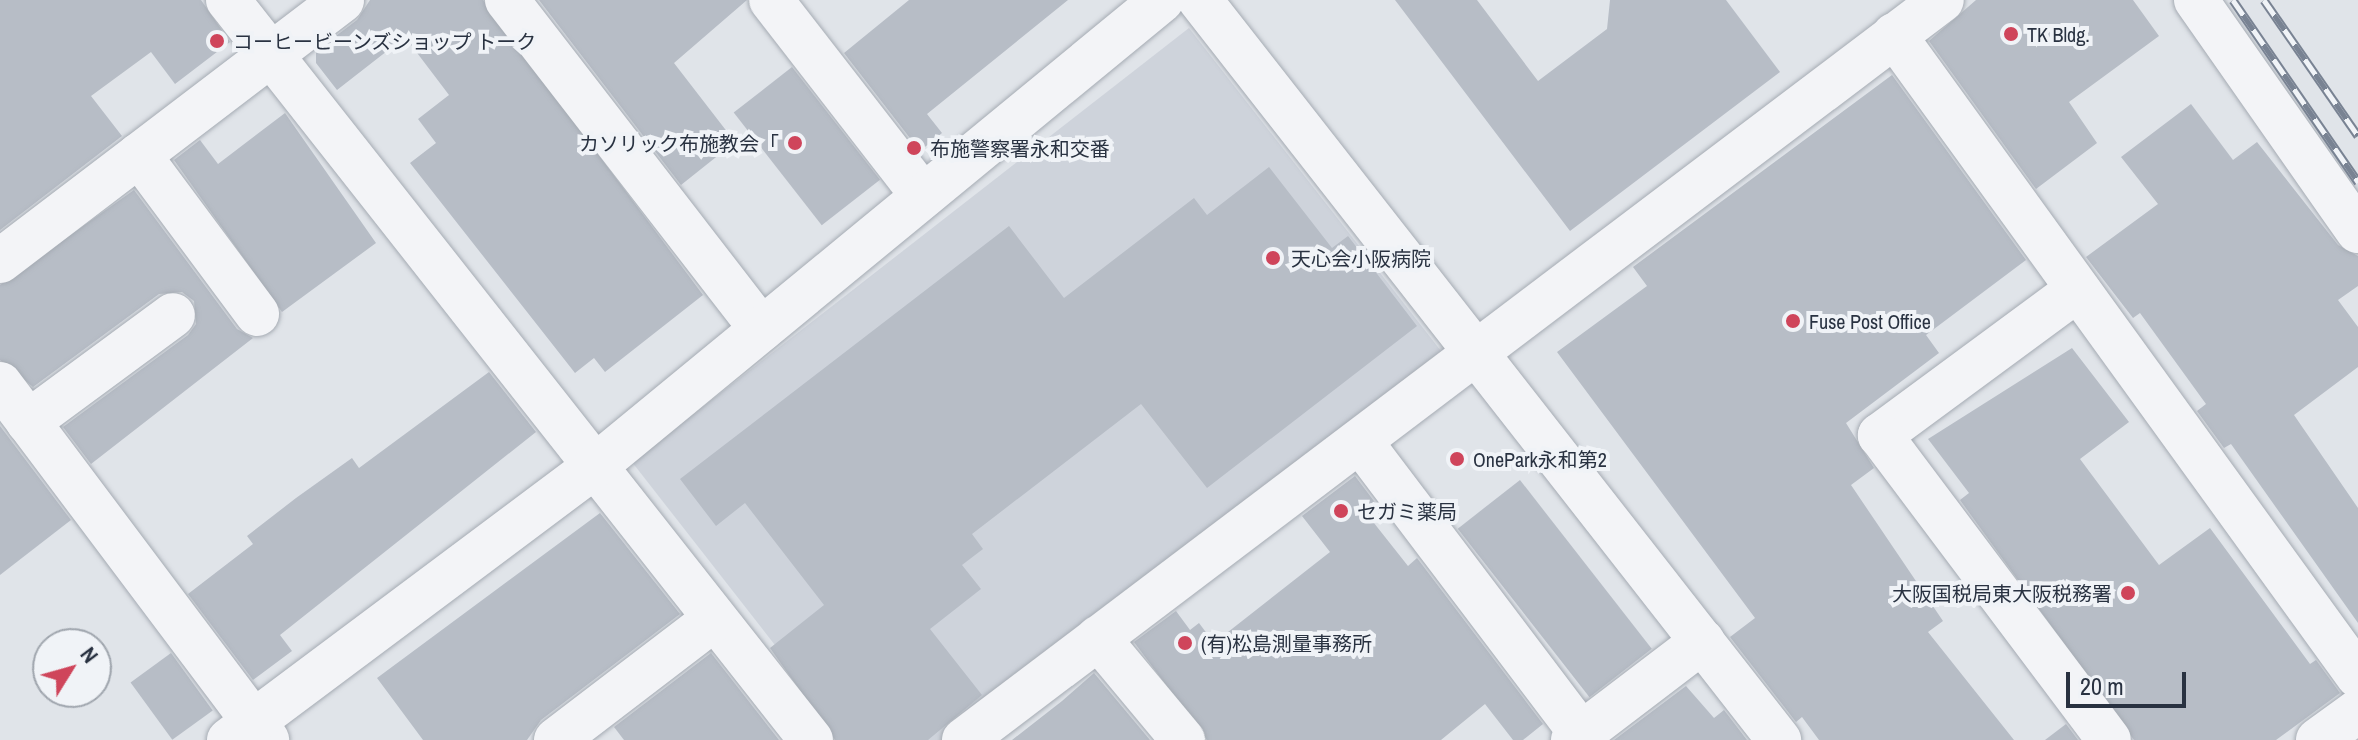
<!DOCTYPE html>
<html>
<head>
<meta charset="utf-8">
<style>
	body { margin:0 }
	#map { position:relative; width:2358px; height:740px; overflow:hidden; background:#e0e4e9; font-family:"Archivo Narrow","Noto Sans JP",sans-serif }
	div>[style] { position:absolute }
	.built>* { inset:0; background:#ced3db }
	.building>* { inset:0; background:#b7bdc6; transform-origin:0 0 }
	.roads { filter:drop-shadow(0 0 2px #a5abb3) drop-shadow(0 0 2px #a5abb3) }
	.minor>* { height:44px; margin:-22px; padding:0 22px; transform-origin:22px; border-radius:22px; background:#f3f4f7 }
	.rail>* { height:9px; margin-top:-4.5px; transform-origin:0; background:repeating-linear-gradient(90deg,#f0f3f7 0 18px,#798393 0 36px); box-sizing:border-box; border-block:2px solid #798393 }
	.dots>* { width:22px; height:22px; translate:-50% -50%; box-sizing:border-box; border:4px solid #f0f3f7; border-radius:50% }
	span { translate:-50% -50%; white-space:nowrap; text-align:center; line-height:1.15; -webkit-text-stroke:8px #f0f3f7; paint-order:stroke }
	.poi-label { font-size:20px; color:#293241 }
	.left { translate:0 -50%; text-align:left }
	.right { translate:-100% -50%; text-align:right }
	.north { position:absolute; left:32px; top:628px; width:80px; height:80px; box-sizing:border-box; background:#f0f3f7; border:2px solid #a0a6ae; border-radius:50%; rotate:53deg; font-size:22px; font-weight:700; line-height:32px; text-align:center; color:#293241 }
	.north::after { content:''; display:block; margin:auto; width:28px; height:36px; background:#cf455b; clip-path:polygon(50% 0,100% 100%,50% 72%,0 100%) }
	.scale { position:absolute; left:2066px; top:672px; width:120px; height:36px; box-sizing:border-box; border:4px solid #293241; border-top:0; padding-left:10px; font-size:24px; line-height:28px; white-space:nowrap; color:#293241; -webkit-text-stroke:6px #f0f3f7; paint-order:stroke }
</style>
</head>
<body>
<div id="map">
	<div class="built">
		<i style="clip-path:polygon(1189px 28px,1441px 351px,942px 740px,849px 740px,632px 462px)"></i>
	</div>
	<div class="building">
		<i style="clip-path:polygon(0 0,201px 0,230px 42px,175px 84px,151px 52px,91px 96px,122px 136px,0 230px)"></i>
		<i style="clip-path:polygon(370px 0,483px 0,703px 295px,605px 372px,594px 358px,575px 373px,410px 163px,436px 143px,418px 119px,449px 95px,405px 37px,337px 90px,316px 63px,316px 51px,357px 20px)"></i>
		<i style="clip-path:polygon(539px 0,747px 0,674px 63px,735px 142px,681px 185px)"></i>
		<i style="clip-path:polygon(909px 0,1068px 0,927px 114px,942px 133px,920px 151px,844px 53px)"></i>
		<i style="clip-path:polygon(1395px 0,1477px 0,1538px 81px,1607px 29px,1610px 0,1726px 0,1780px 72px,1570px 231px)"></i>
		<i style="clip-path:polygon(1976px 0,2133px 0,2159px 36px,2069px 102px,2097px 143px,2036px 189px,1929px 41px)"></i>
		<i style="left:792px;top:67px;width:143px;height:74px;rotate:52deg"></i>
		<i style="clip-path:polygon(1892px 75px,2026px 260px,1926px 335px,1939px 353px,1846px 423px,1874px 468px,1851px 485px,1943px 621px,1928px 632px,2014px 740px,1819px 740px,1802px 717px,1796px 722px,1730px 637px,1755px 618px,1557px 352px,1647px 286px,1633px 267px)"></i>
		<i style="clip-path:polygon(2191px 104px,2233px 160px,2257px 142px,2338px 245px,2358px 256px,2358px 286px,2338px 300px,2358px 327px,2358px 367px,2294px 415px,2358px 508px,2358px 623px,2231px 444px,2224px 448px,2197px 411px,2206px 404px,2140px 313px,2133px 318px,2086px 257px,2158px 204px,2121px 157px)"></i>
		<i style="clip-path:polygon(285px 113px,376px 243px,282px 312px,174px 160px,200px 140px,218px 164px)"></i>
		<i style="clip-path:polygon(1269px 167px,1332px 248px,1348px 236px,1417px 326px,1207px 488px,1141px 404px,972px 534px,983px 549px,962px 565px,981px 589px,930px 629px,982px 695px,928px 740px,835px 740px,770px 648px,824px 605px,745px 503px,716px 526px,680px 479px,1009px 226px,1064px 298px,1194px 198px,1207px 215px)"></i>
		<i style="clip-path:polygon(134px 190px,237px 329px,253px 338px,91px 464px,63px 427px,188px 335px,196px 324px,194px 301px,182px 292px,159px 294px,33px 387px,0 360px,0 285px)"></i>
		<i style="clip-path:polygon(2072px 348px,2129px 422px,2080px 459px,2159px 565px,2210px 528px,2310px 664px,2316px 660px,2340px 693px,2276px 740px,2134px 740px,1960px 500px,1969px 493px,1928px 439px)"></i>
		<i style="clip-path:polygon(489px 372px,536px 432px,280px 635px,292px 651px,253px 680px,188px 594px,253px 544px,247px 536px,296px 498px,352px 458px,359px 468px)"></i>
		<i style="clip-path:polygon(0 426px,71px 520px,0 575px)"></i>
		<i style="clip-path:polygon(1355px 476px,1380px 509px,1370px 518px,1408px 566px,1417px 558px,1543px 724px,1523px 740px,1513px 740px,1485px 704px,1441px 740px,1207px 740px,1134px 642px,1176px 611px,1190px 630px,1199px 623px,1214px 643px,1330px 552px,1302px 516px)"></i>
		<i style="left:1520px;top:480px;width:214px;height:79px;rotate:52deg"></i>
		<i style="clip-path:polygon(600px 513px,680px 614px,541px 720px,527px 740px,423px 740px,377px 678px)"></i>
		<i style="left:171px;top:653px;width:71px;height:50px;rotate:54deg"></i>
		<i style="clip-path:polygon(711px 653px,779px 740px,624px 740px,614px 727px)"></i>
		<i style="clip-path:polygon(1094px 673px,1150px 740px,1012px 740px,1062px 701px)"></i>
		<i style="clip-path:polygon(1686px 686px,1714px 718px,1724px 710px,1747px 740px,1614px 740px)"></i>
		<i style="clip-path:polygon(2066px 724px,2078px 740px,2045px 740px)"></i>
	</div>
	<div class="roads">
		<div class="minor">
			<i style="left:228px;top:0;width:942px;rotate:51.77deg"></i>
			<i style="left:507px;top:0;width:416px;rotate:52.3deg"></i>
			<i style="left:771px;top:0;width:248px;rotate:52.2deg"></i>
			<i style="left:1200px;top:0;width:940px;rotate:51.96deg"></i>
			<i style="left:2196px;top:0;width:282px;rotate:55deg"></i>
			<i style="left:1894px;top:35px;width:791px;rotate:54.1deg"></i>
			<i style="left:139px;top:155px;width:198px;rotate:53.4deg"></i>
			<i style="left:0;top:261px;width:430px;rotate:-37.3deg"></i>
			<i style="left:2077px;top:290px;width:245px;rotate:143.6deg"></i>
			<i style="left:1880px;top:435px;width:381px;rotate:53.1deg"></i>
			<i style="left:0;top:384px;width:445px;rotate:53.1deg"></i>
			<i style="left:28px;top:422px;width:180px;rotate:-36.4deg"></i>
			<i style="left:1360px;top:441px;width:375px;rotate:52.9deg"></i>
			<i style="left:1098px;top:638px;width:133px;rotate:50.2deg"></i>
			<i style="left:229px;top:740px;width:456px;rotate:-36.8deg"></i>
			<i style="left:594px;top:467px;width:735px;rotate:-39.43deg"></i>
			<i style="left:556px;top:740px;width:199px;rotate:-37.4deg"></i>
			<i style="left:964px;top:740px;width:1226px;rotate:-37.11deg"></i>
			<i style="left:1573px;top:740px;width:163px;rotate:-37.3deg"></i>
			<i style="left:2318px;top:740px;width:49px;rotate:-35.9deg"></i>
		</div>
	</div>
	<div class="rail">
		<i style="left:2233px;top:0;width:221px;rotate:55.5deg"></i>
		<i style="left:2264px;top:0;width:165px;rotate:55.3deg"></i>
	</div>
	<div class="dots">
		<i style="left:2011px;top:34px;background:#cf455b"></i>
		<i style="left:217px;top:41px;background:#cf455b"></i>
		<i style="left:795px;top:143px;background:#cf455b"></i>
		<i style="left:914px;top:148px;background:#cf455b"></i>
		<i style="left:1273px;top:258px;background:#cf455b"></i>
		<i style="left:1793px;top:321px;background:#cf455b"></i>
		<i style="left:1457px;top:459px;background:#cf455b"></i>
		<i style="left:1341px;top:511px;background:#cf455b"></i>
		<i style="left:2128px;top:593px;background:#cf455b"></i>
		<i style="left:1185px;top:643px;background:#cf455b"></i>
	</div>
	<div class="poi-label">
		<span class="left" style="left:2027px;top:34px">TK Bldg.</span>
		<span class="left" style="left:233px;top:41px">コーヒービーンズショップ トーク</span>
		<span class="right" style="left:779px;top:143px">カソリック布施教会「</span>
		<span class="left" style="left:930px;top:148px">布施警察署永和交番</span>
		<span class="left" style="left:1291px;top:258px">天心会小阪病院</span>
		<span class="left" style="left:1809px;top:321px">Fuse Post Office</span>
		<span class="left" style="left:1473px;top:459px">OnePark永和第2</span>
		<span class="left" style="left:1357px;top:511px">セガミ薬局</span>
		<span class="right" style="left:2112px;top:593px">大阪国税局東大阪税務署</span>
		<span class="left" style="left:1201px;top:643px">(有)松島測量事務所</span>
	</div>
	<div class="north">N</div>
	<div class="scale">20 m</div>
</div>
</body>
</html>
